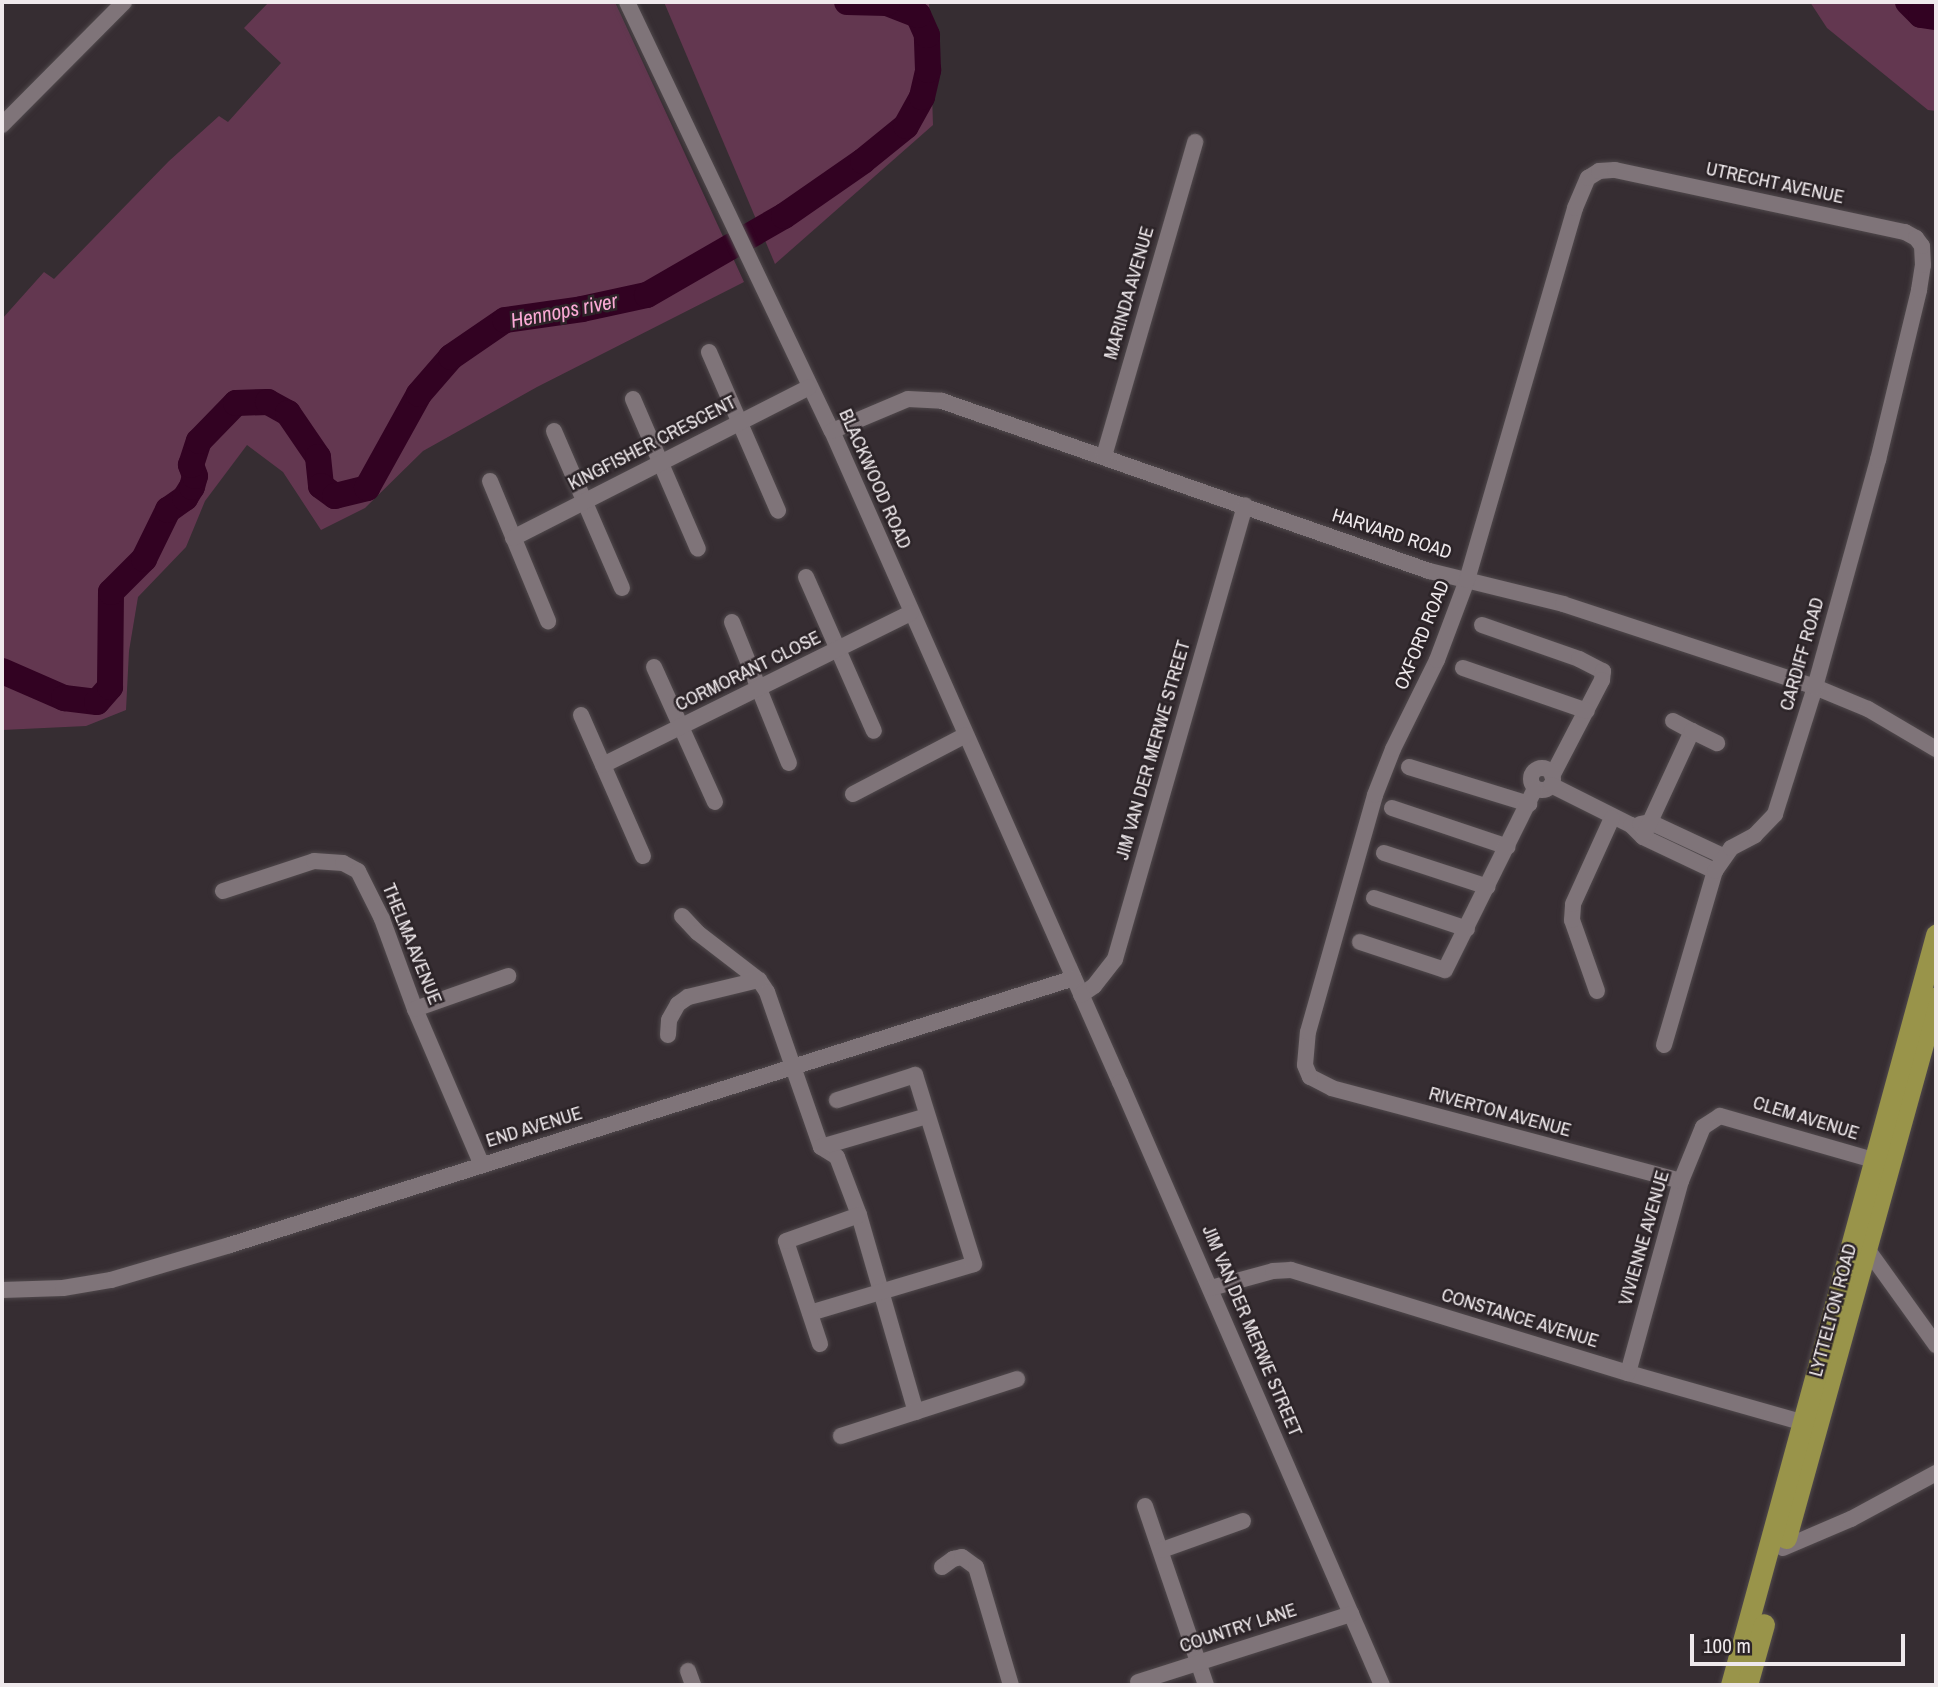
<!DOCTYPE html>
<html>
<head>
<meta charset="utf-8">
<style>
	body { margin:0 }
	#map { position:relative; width:1938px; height:1687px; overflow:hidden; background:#362d32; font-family:"Archivo Narrow",sans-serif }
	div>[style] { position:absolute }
	.green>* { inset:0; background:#633750 }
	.river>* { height:26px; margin:-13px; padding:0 13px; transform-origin:13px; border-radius:13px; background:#320222 }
	.roads { filter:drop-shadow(0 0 2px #50494c) drop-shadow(0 0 2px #50494c) }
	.minor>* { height:16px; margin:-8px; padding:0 8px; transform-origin:8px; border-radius:8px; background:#7f7479 }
	.minor>.ring { margin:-8px; padding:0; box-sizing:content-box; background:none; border:16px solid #7f7479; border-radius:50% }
	.major>* { height:21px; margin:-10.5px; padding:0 10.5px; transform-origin:10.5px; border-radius:10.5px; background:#99944a }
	span { translate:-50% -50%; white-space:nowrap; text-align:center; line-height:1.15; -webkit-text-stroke:5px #2c2428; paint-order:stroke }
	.street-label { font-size:19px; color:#efe9ec }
	.water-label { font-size:21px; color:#faa9d5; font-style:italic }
	.frame { position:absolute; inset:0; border:4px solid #efe9ec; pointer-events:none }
	.scale { position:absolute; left:1690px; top:1634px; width:215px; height:32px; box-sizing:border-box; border:4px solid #efe9ec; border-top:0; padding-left:9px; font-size:21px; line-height:24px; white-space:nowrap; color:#efe9ec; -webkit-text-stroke:5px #2c2428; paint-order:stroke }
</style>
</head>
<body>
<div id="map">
	<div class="green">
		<i style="clip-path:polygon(269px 2px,615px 2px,744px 282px,537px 387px,423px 451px,365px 508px,321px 530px,283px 472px,247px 445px,205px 501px,186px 547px,138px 597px,129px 651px,126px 710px,86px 726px,2px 730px,2px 319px,44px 272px,54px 279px,169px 161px,219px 116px,228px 122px,281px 63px,244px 28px)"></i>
		<i style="clip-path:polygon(664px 2px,929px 2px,933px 125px,775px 264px)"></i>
		<i style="clip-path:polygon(1810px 2px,1936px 2px,1936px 111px,1928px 110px,1827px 28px)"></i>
	</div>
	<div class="river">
		<i style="left:1908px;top:2px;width:18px;rotate:45deg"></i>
		<i style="left:1921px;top:15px;width:15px;rotate:8deg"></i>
		<i style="left:2px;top:671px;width:68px;rotate:23.5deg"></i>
		<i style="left:64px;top:698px;width:33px;rotate:7deg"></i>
		<i style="left:97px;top:702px;width:20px;rotate:-49deg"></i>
		<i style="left:110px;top:687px;width:95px;rotate:-89.4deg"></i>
		<i style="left:111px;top:592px;width:47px;rotate:-45deg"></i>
		<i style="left:144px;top:559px;width:55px;rotate:-63.9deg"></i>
		<i style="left:168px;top:510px;width:21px;rotate:-35deg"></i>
		<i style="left:185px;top:498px;width:13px;rotate:-58deg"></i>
		<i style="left:192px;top:487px;width:11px;rotate:-75deg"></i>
		<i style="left:195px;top:476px;width:12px;rotate:-110deg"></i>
		<i style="left:191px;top:465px;width:25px;rotate:-72deg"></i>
		<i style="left:199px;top:441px;width:53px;rotate:-45.8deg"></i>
		<i style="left:236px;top:403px;width:32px;rotate:-2deg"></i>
		<i style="left:268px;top:402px;width:23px;rotate:29deg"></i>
		<i style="left:288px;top:413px;width:53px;rotate:55.7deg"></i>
		<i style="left:318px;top:457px;width:29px;rotate:84deg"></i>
		<i style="left:321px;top:486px;width:17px;rotate:36deg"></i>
		<i style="left:335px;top:496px;width:33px;rotate:-14deg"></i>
		<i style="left:367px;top:488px;width:107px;rotate:-61deg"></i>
		<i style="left:419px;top:394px;width:49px;rotate:-49.1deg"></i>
		<i style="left:451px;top:357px;width:65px;rotate:-34.4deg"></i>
		<i style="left:505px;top:320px;width:78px;rotate:-8.1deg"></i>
		<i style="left:582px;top:309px;width:66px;rotate:-12.2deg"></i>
		<i style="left:647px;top:295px;width:158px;rotate:-30deg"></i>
		<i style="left:784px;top:216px;width:96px;rotate:-34.8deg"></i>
		<i style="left:863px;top:161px;width:55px;rotate:-39.1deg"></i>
		<i style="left:906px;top:126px;width:33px;rotate:-61deg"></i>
		<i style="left:922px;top:97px;width:28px;rotate:-77deg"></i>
		<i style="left:928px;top:70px;width:35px;rotate:-92deg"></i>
		<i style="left:927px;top:35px;width:22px;rotate:-114deg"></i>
		<i style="left:918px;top:15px;width:33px;rotate:-159deg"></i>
		<i style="left:887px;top:3px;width:40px;rotate:-178.6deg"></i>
	</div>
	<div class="roads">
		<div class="minor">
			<i style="left:627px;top:2px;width:475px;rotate:64.5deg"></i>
			<i style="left:832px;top:431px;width:712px;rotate:66.14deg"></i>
			<i style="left:1120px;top:1082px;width:657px;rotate:66.52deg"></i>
			<i style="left:2px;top:125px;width:173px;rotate:-45.2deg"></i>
			<i style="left:709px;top:352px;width:173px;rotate:66.5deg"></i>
			<i style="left:633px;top:399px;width:163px;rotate:66.6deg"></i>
			<i style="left:554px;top:431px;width:171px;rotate:66.6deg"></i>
			<i style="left:832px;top:431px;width:82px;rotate:-22.8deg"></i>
			<i style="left:908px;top:399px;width:34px;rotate:3deg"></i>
			<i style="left:942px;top:401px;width:516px;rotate:19.24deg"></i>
			<i style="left:1429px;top:571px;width:138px;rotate:13.8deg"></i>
			<i style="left:1563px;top:604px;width:265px;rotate:18.2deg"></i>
			<i style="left:1815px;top:687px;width:57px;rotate:22.5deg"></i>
			<i style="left:1868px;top:709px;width:79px;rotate:30.5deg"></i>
			<i style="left:1104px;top:456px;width:327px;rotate:-73.8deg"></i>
			<i style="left:490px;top:481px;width:152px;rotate:67.5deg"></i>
			<i style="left:513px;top:538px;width:332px;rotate:-27deg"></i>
			<i style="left:806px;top:577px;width:168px;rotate:66.2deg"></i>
			<i style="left:732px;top:622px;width:152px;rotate:68deg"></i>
			<i style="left:1482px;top:625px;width:103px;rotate:19.3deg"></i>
			<i style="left:1579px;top:659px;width:27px;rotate:27deg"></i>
			<i style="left:1603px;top:671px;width:9px;rotate:96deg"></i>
			<i style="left:1602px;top:680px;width:108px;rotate:117.5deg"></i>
			<i style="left:654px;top:667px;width:148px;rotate:65.7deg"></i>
			<i style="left:1463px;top:668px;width:131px;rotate:19.1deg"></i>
			<i style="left:581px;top:715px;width:154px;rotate:66.3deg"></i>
			<i style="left:1673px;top:721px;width:21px;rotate:28deg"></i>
			<i style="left:603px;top:765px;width:343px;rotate:-26.3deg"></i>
			<i style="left:1409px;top:767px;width:126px;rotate:17.1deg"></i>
			<i class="ring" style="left:1531px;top:768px;width:6px;height:6px"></i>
			<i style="left:1551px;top:785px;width:89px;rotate:26.6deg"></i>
			<i style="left:1631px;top:825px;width:17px;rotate:45deg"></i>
			<i style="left:1643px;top:837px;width:80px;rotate:25.3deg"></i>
			<i style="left:853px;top:794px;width:127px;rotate:-27.6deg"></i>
			<i style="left:1392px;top:808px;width:122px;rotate:18.6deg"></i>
			<i style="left:1640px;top:824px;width:10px;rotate:-11deg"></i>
			<i style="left:1650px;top:822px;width:81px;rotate:25deg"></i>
			<i style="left:1643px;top:837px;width:117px;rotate:-65.2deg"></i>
			<i style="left:1692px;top:731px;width:28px;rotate:26deg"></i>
			<i style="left:1384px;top:853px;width:109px;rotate:18.1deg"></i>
			<i style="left:223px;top:891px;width:96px;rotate:-18.2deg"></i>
			<i style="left:314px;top:861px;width:29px;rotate:4deg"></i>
			<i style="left:343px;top:863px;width:17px;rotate:28deg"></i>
			<i style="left:358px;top:871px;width:54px;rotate:63.4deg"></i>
			<i style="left:382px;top:919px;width:96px;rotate:69.9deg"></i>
			<i style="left:415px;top:1009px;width:170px;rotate:66.8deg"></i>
			<i style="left:1374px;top:898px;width:98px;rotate:18.4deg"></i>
			<i style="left:682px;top:916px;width:23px;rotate:47deg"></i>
			<i style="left:698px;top:933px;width:77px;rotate:37.6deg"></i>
			<i style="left:759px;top:980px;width:14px;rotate:56deg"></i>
			<i style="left:767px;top:992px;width:164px;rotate:70.8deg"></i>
			<i style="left:821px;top:1147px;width:19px;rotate:32deg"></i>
			<i style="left:837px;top:1157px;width:62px;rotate:69.2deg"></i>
			<i style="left:859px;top:1215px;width:205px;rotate:73.9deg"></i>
			<i style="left:1360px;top:942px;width:89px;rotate:18.2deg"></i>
			<i style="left:1445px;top:970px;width:202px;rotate:-63.6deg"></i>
			<i style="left:1597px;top:991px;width:75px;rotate:-109.4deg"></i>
			<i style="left:1572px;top:920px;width:16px;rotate:-86deg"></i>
			<i style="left:1573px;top:904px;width:94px;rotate:-65.6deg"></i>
			<i style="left:1081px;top:995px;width:16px;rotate:-35deg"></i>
			<i style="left:1094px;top:986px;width:34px;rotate:-52deg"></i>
			<i style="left:1115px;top:959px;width:472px;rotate:-74deg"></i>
			<i style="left:415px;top:1009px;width:99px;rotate:-19.5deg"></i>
			<i style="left:668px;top:1035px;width:15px;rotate:-86deg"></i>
			<i style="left:669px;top:1020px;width:18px;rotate:-61deg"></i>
			<i style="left:678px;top:1004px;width:12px;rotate:-35deg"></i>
			<i style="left:688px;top:997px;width:73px;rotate:-13.5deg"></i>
			<i style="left:1664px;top:1045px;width:181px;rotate:-73.7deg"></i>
			<i style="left:1715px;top:871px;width:28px;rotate:-55deg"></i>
			<i style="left:1731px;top:848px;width:27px;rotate:-28deg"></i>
			<i style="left:1755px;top:835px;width:29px;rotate:-46deg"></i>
			<i style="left:1775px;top:814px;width:133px;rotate:-72.5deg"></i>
			<i style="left:1815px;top:687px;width:236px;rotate:-74.5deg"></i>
			<i style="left:1878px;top:460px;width:175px;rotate:-76.4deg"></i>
			<i style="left:1919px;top:290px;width:25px;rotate:-81deg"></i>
			<i style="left:1923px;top:265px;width:19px;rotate:-93deg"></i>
			<i style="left:821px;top:1147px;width:110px;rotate:-16.3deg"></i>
			<i style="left:1681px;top:1181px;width:361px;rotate:-165.1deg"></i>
			<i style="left:1332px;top:1088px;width:25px;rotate:-153deg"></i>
			<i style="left:1310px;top:1077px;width:13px;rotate:-113deg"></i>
			<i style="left:1305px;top:1065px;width:33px;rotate:-85deg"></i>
			<i style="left:1308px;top:1032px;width:246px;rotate:-74.2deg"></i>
			<i style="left:1375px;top:795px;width:49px;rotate:-68.6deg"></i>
			<i style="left:1393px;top:749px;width:99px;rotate:-63.7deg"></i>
			<i style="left:1437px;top:660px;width:85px;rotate:-69.4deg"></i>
			<i style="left:1467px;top:580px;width:387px;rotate:-73.8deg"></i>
			<i style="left:1575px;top:208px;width:33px;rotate:-67deg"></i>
			<i style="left:1588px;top:178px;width:13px;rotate:-32deg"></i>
			<i style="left:1599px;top:171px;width:16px;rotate:-4deg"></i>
			<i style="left:1615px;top:170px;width:297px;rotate:12.1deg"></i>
			<i style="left:1905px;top:232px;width:13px;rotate:29deg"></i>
			<i style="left:1916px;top:238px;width:10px;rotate:53deg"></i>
			<i style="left:1862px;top:1242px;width:127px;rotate:54.3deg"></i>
			<i style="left:1211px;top:1288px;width:64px;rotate:-15.3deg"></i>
			<i style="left:1273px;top:1271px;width:18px;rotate:-3deg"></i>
			<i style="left:1291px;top:1270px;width:352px;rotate:17deg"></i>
			<i style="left:1628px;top:1373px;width:191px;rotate:15.8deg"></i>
			<i style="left:2px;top:1290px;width:61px;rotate:-1.9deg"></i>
			<i style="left:63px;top:1288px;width:49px;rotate:-9.5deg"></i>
			<i style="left:111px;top:1280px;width:124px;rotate:-16.4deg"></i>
			<i style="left:230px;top:1245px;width:885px;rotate:-17.55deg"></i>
			<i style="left:810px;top:1313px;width:171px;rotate:-16.6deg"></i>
			<i style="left:974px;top:1264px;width:198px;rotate:-107.3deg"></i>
			<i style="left:915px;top:1075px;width:82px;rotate:162.2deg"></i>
			<i style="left:820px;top:1344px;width:108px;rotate:-108.3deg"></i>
			<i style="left:786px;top:1241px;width:77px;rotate:-19.6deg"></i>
			<i style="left:1628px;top:1373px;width:199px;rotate:-74.6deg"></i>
			<i style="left:1681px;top:1181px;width:58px;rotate:-67.8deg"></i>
			<i style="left:1703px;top:1127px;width:20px;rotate:-33deg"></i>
			<i style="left:1720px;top:1116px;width:171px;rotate:16deg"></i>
			<i style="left:841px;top:1436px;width:185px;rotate:-17.9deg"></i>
			<i style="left:1145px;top:1506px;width:189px;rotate:71.2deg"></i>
			<i style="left:1783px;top:1548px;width:74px;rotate:-23.1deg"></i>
			<i style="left:1851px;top:1519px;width:97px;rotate:-28.4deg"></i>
			<i style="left:1162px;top:1550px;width:86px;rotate:-19.7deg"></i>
			<i style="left:942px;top:1567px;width:14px;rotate:-36deg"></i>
			<i style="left:953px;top:1559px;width:9px;rotate:-13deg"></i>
			<i style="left:962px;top:1557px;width:17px;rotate:36deg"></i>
			<i style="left:976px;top:1567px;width:123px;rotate:73.5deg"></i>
			<i style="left:688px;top:1671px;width:15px;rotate:70deg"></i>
			<i style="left:1138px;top:1682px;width:224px;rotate:-17.7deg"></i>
		</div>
		<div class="major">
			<i style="left:1786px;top:1538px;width:561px;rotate:-74.5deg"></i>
			<i style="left:1731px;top:1685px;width:778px;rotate:-74.71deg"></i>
			<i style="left:1747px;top:1685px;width:63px;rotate:-74.4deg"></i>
		</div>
	</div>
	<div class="street-label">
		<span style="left:1775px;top:183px;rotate:12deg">UTRECHT AVENUE</span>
		<span style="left:1129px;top:293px;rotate:-74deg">MARINDA AVENUE</span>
		<span style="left:652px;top:443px;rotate:-27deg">KINGFISHER CRESCENT</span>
		<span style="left:875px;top:479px;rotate:66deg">BLACKWOOD ROAD</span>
		<span style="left:1392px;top:534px;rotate:18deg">HARVARD ROAD</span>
		<span style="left:1422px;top:635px;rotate:-68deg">OXFORD ROAD</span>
		<span style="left:1802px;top:654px;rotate:-74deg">CARDIFF ROAD</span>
		<span style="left:748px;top:671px;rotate:-26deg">CORMORANT CLOSE</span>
		<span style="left:1153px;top:750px;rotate:-74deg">JIM VAN DER MERWE STREET</span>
		<span style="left:412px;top:944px;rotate:68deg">THELMA AVENUE</span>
		<span style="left:1500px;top:1112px;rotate:15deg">RIVERTON AVENUE</span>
		<span style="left:1806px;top:1118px;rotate:17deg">CLEM AVENUE</span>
		<span style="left:534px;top:1127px;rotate:-17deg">END AVENUE</span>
		<span style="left:1644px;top:1238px;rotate:-74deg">VIVIENNE AVENUE</span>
		<span style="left:1833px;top:1310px;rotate:-75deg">LYTTELTON ROAD</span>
		<span style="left:1520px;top:1318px;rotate:17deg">CONSTANCE AVENUE</span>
		<span style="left:1252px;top:1331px;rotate:67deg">JIM VAN DER MERWE STREET</span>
		<span style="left:1238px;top:1628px;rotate:-18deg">COUNTRY LANE</span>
	</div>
	<div class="water-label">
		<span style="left:564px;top:311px;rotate:-11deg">Hennops river</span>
	</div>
	<div class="frame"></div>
	<div class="scale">100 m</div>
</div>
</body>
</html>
